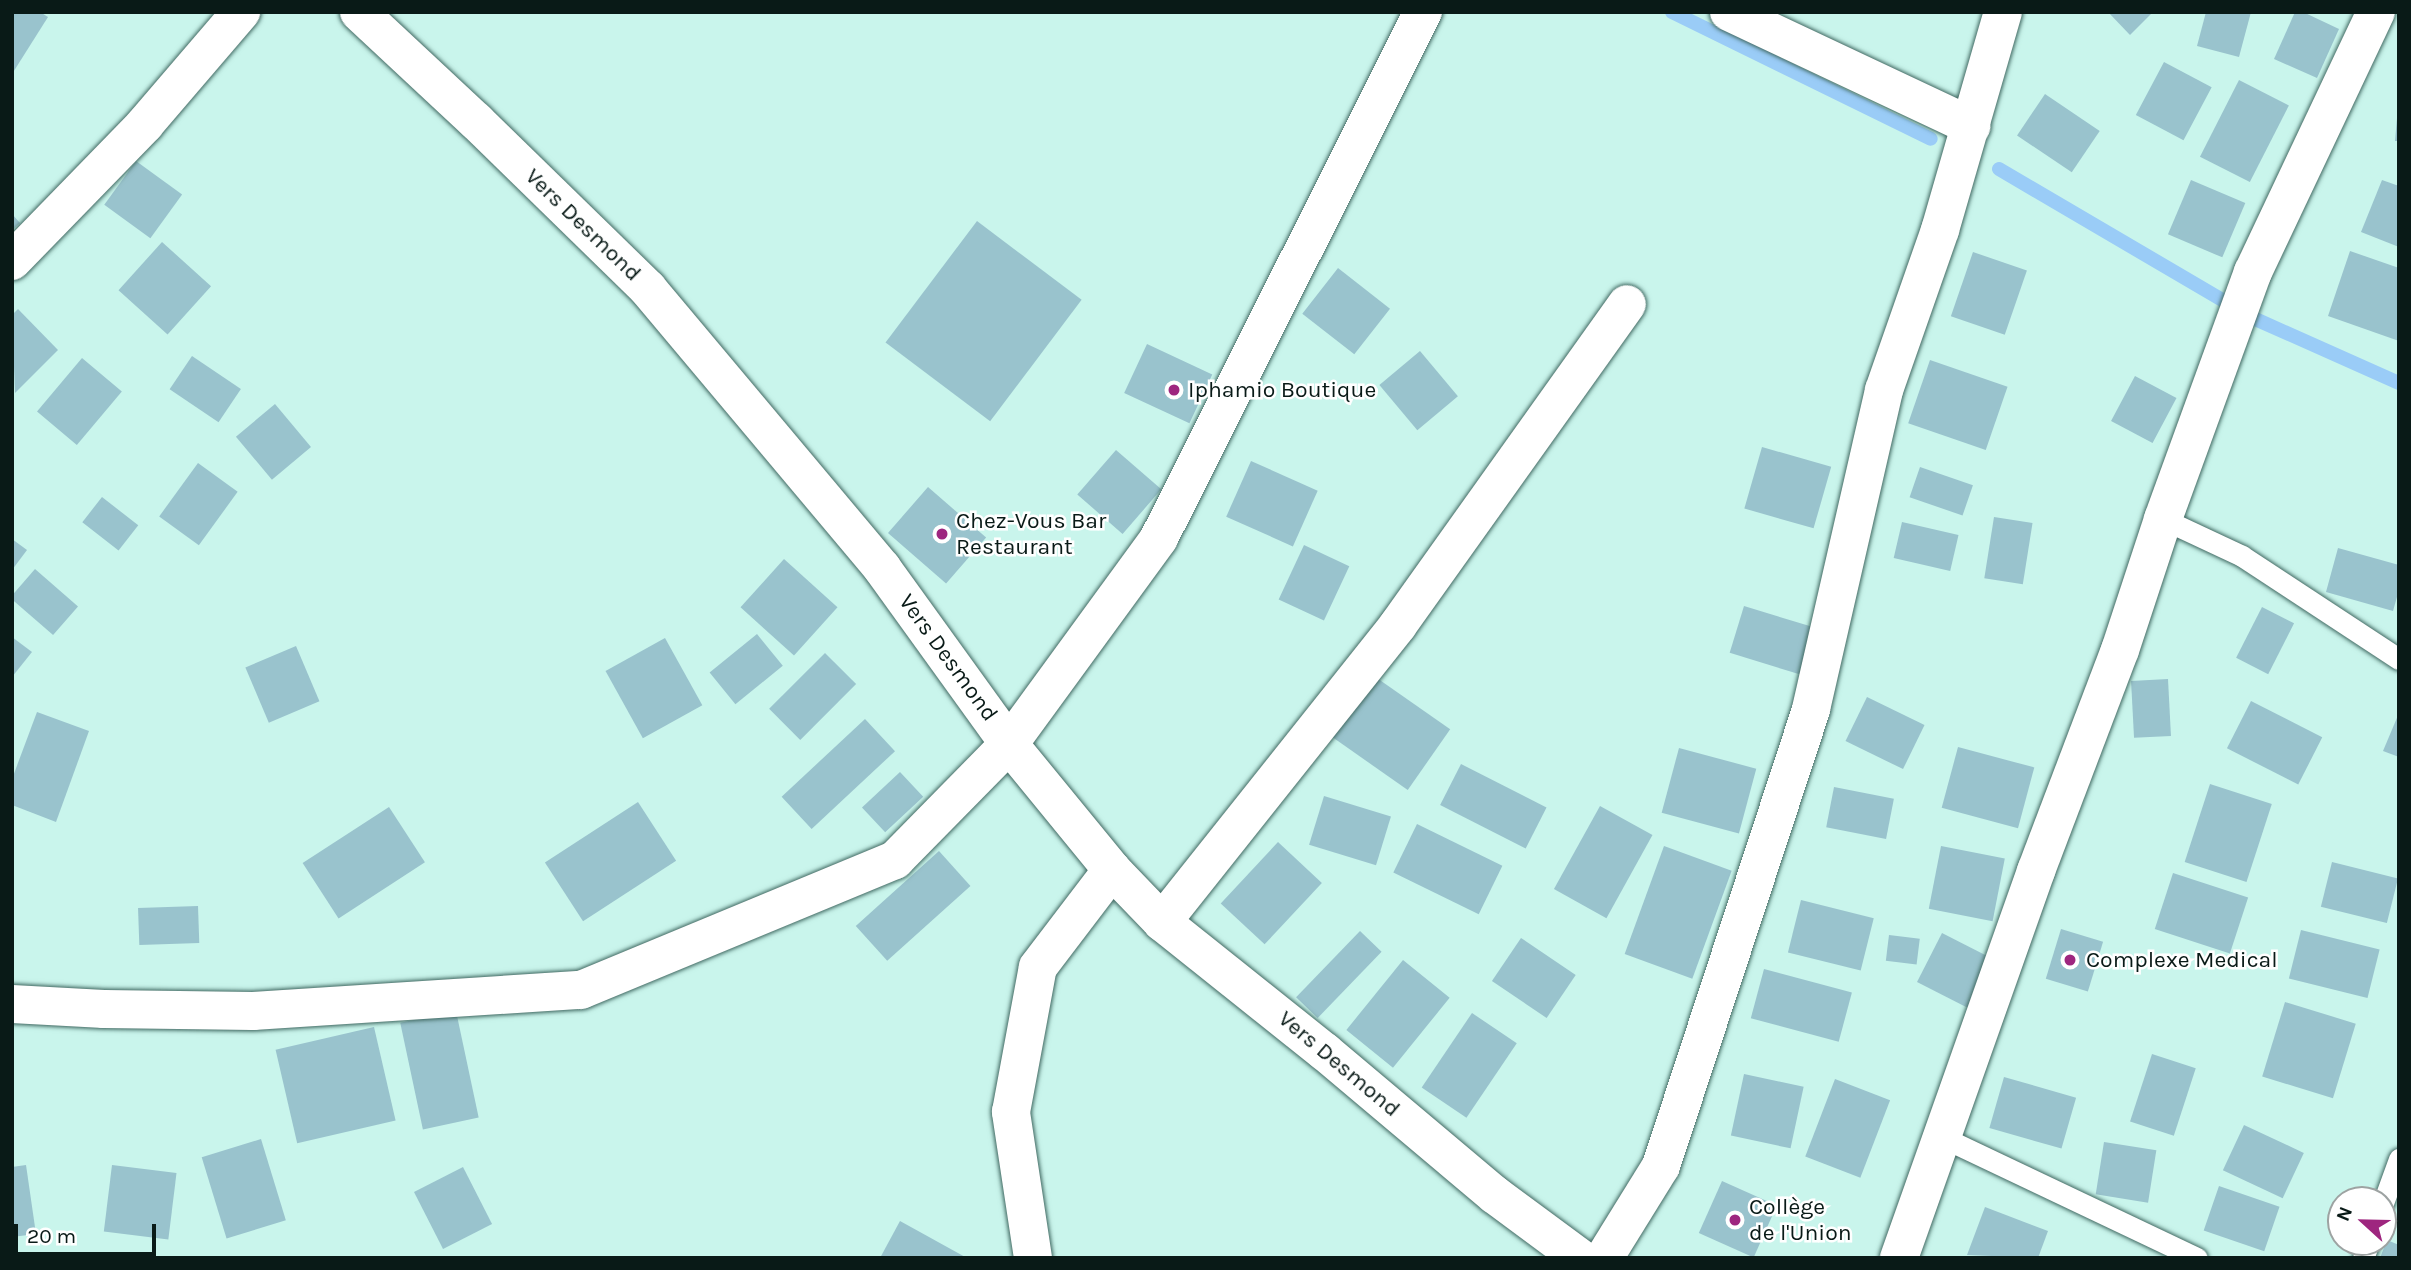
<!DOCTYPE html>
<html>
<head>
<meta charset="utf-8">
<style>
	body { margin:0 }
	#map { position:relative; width:2411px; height:1270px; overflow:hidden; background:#c9f5ec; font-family:Karla,sans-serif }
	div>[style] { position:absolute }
	.stream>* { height:14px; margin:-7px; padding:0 7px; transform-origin:7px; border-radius:7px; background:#9accf7 }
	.building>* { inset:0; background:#99c3cd; transform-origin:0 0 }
	.roads { filter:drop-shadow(0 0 2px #416962) drop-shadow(0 0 2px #416962) }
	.service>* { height:21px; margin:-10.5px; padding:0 10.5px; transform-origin:10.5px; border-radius:10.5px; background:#fff }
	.minor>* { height:38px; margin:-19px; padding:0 19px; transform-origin:19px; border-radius:19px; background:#fff }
	.secondary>* { height:38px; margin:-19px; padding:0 19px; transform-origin:19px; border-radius:19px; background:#fff }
	.dots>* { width:19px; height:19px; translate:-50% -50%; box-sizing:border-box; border:4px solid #fff; border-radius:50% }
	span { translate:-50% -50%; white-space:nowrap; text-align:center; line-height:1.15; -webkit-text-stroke:5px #fff; paint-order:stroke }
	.street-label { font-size:23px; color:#091a17 }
	.poi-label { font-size:23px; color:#091a17 }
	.left { translate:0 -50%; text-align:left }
	.frame { position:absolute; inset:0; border:14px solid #091a17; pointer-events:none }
	.north { position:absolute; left:2327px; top:1186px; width:70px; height:70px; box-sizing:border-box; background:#fff; border:2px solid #9da3a2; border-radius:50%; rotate:292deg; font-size:19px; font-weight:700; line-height:28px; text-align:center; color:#091a17 }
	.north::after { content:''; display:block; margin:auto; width:24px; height:32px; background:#9e267f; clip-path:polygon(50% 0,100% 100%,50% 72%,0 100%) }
	.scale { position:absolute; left:14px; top:1224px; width:142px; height:32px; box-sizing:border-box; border:4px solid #091a17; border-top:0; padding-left:9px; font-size:21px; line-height:24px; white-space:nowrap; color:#091a17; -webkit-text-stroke:5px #fff; paint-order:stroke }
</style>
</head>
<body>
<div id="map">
	<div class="stream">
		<i style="left:1672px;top:12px;width:288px;rotate:26.1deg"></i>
		<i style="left:1999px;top:169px;width:294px;rotate:30.4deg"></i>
		<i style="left:2253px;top:318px;width:160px;rotate:24deg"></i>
	</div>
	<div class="building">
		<i style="clip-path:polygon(12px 12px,40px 12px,48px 17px,12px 74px)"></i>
		<i style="clip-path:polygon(2108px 12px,2153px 12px,2130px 35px)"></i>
		<i style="clip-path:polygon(2206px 12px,2251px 12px,2239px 57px,2197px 46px)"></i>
		<i style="clip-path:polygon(2295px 12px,2303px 12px,2339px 29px,2317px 78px,2274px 59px)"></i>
		<i style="left:2164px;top:62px;width:54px;height:60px;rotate:28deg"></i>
		<i style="left:2239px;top:80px;width:56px;height:86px;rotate:27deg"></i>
		<i style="left:2045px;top:94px;width:66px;height:50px;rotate:34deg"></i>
		<i style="clip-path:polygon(2397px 118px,2399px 118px,2399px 141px,2395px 141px)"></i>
		<i style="left:136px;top:161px;width:57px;height:54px;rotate:36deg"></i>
		<i style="left:2191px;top:180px;width:59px;height:59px;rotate:23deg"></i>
		<i style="clip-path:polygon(2382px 180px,2399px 186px,2399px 247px,2361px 232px)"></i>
		<i style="clip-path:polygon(12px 214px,20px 223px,12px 230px)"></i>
		<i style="left:977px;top:221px;width:131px;height:152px;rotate:37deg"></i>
		<i style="left:162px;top:242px;width:66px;height:65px;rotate:42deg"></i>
		<i style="clip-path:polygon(2350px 251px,2399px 268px,2399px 341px,2328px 316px)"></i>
		<i style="left:1973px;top:252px;width:57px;height:68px;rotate:19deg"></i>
		<i style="left:1338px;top:268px;width:66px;height:58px;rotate:38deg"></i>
		<i style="clip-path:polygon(18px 309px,58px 350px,15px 393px,12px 315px)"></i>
		<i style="left:1147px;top:344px;width:72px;height:54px;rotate:25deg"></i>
		<i style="left:1420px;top:351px;width:59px;height:53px;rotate:50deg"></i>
		<i style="left:192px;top:356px;width:59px;height:40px;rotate:34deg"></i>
		<i style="left:82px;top:358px;width:52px;height:70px;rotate:40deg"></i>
		<i style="left:1930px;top:360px;width:82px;height:67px;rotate:19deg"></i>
		<i style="left:2135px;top:376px;width:47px;height:51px;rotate:28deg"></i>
		<i style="left:275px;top:404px;width:56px;height:51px;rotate:50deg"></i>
		<i style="left:1762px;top:447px;width:72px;height:64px;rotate:16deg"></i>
		<i style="left:1116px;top:450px;width:60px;height:59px;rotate:41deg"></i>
		<i style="left:1251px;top:461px;width:73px;height:61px;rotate:24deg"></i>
		<i style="left:198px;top:463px;width:49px;height:66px;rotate:36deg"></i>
		<i style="left:1920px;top:467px;width:56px;height:32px;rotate:19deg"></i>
		<i style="left:928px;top:487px;width:77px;height:61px;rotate:41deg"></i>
		<i style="left:102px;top:497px;width:46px;height:32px;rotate:38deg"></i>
		<i style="left:1994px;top:517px;width:39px;height:62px;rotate:9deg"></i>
		<i style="left:1902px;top:522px;width:58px;height:37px;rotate:13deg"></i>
		<i style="clip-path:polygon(12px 539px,27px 550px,12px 570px)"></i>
		<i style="left:1304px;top:545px;width:50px;height:60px;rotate:25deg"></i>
		<i style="clip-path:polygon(2338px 548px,2399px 565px,2399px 590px,2393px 611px,2326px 592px)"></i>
		<i style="left:784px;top:559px;width:72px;height:65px;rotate:42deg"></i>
		<i style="left:35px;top:569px;width:57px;height:38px;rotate:41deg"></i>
		<i style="left:1744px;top:606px;width:73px;height:49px;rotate:17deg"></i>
		<i style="left:2262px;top:607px;width:36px;height:57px;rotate:27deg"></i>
		<i style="left:757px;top:634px;width:41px;height:61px;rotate:51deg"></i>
		<i style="clip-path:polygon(12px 637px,32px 652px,12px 677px)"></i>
		<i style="left:665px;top:638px;width:77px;height:68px;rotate:61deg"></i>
		<i style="left:296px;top:646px;width:60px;height:55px;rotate:67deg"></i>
		<i style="left:825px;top:653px;width:44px;height:79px;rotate:45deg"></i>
		<i style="left:1374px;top:676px;width:93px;height:74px;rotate:35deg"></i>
		<i style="left:2168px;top:679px;width:57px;height:37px;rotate:87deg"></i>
		<i style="left:1867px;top:697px;width:64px;height:49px;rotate:26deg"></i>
		<i style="left:2251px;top:701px;width:80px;height:53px;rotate:27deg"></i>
		<i style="clip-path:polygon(37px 712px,89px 731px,56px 822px,12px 805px,12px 779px)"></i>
		<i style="clip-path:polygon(2399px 713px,2399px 757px,2383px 751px)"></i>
		<i style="left:865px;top:719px;width:44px;height:114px;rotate:47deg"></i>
		<i style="left:1958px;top:747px;width:79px;height:63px;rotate:15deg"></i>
		<i style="left:1679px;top:748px;width:80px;height:67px;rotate:15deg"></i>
		<i style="left:1461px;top:764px;width:96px;height:46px;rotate:27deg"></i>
		<i style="left:900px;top:772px;width:34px;height:52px;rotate:47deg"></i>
		<i style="left:2210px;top:784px;width:65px;height:82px;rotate:18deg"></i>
		<i style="left:1834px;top:787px;width:61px;height:41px;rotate:11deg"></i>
		<i style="left:1324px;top:796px;width:70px;height:51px;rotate:17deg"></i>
		<i style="left:638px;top:802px;width:70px;height:111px;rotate:57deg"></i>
		<i style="left:1600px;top:806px;width:60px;height:95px;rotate:29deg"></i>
		<i style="left:389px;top:807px;width:66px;height:103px;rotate:57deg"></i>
		<i style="left:1417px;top:824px;width:95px;height:54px;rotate:26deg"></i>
		<i style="left:1278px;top:842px;width:60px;height:84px;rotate:43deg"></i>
		<i style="left:1664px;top:846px;width:72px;height:115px;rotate:20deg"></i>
		<i style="left:1941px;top:846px;width:65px;height:64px;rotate:11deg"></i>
		<i style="left:939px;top:851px;width:47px;height:112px;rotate:48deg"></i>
		<i style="left:2332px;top:862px;width:68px;height:46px;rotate:14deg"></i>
		<i style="left:2173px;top:873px;width:79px;height:59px;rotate:18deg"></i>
		<i style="left:1801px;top:900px;width:75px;height:54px;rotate:14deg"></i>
		<i style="left:198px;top:906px;width:37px;height:60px;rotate:88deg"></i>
		<i style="left:2061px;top:929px;width:44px;height:52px;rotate:17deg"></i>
		<i style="left:2301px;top:930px;width:81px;height:50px;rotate:14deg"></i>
		<i style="left:1360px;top:931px;width:30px;height:92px;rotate:44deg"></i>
		<i style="left:1942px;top:933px;width:60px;height:55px;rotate:27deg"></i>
		<i style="left:1889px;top:935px;width:31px;height:26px;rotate:7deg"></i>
		<i style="left:1521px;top:938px;width:66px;height:52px;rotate:34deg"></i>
		<i style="left:1403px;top:960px;width:60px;height:90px;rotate:39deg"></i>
		<i style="left:1764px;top:969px;width:91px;height:51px;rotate:15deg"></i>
		<i style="left:2285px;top:1002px;width:74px;height:78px;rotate:17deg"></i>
		<i style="left:456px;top:1011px;width:109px;height:57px;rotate:78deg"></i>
		<i style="left:1472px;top:1013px;width:54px;height:90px;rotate:34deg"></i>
		<i style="left:374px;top:1027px;width:96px;height:101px;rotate:77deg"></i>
		<i style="left:2152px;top:1054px;width:46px;height:71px;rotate:18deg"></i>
		<i style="left:1744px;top:1074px;width:61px;height:63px;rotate:12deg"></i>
		<i style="left:2004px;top:1077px;width:75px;height:53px;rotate:16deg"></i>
		<i style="left:1835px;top:1079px;width:59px;height:83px;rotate:21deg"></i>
		<i style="left:2244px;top:1125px;width:66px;height:50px;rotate:25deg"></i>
		<i style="left:261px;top:1139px;width:85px;height:62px;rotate:73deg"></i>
		<i style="left:2104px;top:1142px;width:53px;height:53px;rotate:9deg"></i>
		<i style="clip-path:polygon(26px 1165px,36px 1234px,12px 1237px,12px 1167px)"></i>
		<i style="left:112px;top:1165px;width:65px;height:67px;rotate:7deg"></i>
		<i style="left:463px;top:1167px;width:64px;height:55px;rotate:63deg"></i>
		<i style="left:1722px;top:1181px;width:60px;height:57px;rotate:24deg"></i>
		<i style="left:2219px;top:1186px;width:64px;height:47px;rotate:19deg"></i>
		<i style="clip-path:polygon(1985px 1207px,2048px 1231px,2038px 1258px,1967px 1255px)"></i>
		<i style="clip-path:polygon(900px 1221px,967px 1258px,880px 1258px)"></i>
		<i style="clip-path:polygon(2387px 1240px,2399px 1245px,2399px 1258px,2380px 1258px)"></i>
	</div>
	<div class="roads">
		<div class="service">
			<i style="left:2163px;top:519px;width:87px;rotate:25.1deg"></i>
			<i style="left:2242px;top:556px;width:188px;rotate:33.3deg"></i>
			<i style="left:1942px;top:1137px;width:282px;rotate:25.4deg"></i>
			<i style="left:2383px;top:1203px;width:47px;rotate:-70deg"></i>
			<i style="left:2363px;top:1258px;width:17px;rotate:-69deg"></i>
		</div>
		<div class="minor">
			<i style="left:1729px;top:12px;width:268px;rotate:25.2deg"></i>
			<i style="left:12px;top:261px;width:191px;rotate:-45.8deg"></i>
			<i style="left:145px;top:124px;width:148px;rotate:-49.4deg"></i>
			<i style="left:1162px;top:922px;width:379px;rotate:-51.5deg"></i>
			<i style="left:1398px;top:625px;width:394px;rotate:-54.5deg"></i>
			<i style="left:12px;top:1004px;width:92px;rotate:3.1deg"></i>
			<i style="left:104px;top:1009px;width:149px;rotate:0.8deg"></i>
			<i style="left:253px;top:1011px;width:329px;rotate:-3.7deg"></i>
			<i style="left:581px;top:990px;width:340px;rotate:-22.5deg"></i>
			<i style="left:895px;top:860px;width:163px;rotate:-45.5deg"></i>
			<i style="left:1009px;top:744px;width:255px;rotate:-53.9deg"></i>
			<i style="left:1159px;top:538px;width:589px;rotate:-63.35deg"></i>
			<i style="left:1033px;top:1258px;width:148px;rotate:-98.6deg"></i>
			<i style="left:1011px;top:1112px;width:147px;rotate:-79.5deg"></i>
			<i style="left:1038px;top:967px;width:122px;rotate:-52.7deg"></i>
			<i style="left:1604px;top:1258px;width:108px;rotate:-58.2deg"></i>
			<i style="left:1661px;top:1166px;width:481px;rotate:-71.8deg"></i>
			<i style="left:1811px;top:709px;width:327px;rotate:-77.1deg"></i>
			<i style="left:1884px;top:390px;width:170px;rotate:-70.7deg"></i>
			<i style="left:1940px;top:230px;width:227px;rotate:-73.9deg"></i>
			<i style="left:1899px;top:1258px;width:411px;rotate:-70.5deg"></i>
			<i style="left:2036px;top:871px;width:236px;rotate:-69.2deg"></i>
			<i style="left:2120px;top:650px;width:138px;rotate:-71.8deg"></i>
			<i style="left:2163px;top:519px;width:263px;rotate:-70deg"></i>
			<i style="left:2253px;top:272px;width:288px;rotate:-64.7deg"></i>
		</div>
		<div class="secondary">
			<i style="left:359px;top:12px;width:160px;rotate:43deg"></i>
			<i style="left:476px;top:121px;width:240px;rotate:44.3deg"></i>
			<i style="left:648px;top:289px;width:364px;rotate:50deg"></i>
			<i style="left:882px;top:568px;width:217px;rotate:54.2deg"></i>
			<i style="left:1009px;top:744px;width:163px;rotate:50.7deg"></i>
			<i style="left:1112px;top:870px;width:72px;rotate:46.1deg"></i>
			<i style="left:1162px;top:922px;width:208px;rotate:38.6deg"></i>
			<i style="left:1325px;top:1052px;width:222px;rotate:40.1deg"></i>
			<i style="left:1495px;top:1195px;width:106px;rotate:36.5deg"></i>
		</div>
	</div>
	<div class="dots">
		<i style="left:1174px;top:390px;background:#9e267f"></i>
		<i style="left:942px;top:534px;background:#9e267f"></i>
		<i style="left:2070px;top:960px;background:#9e267f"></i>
		<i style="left:1735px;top:1220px;background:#9e267f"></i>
	</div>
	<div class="street-label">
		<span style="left:583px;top:225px;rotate:44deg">Vers Desmond</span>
		<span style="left:948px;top:658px;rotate:54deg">Vers Desmond</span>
		<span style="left:1339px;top:1064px;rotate:40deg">Vers Desmond</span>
	</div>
	<div class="poi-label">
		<span class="left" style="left:1188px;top:390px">Iphamio Boutique</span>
		<span class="left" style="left:956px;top:534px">Chez-Vous Bar<br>Restaurant</span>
		<span class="left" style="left:2086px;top:960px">Complexe Medical</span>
		<span class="left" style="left:1749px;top:1220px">Collège<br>de l'Union</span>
	</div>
	<div class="frame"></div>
	<div class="north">N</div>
	<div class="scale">20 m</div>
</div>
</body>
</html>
